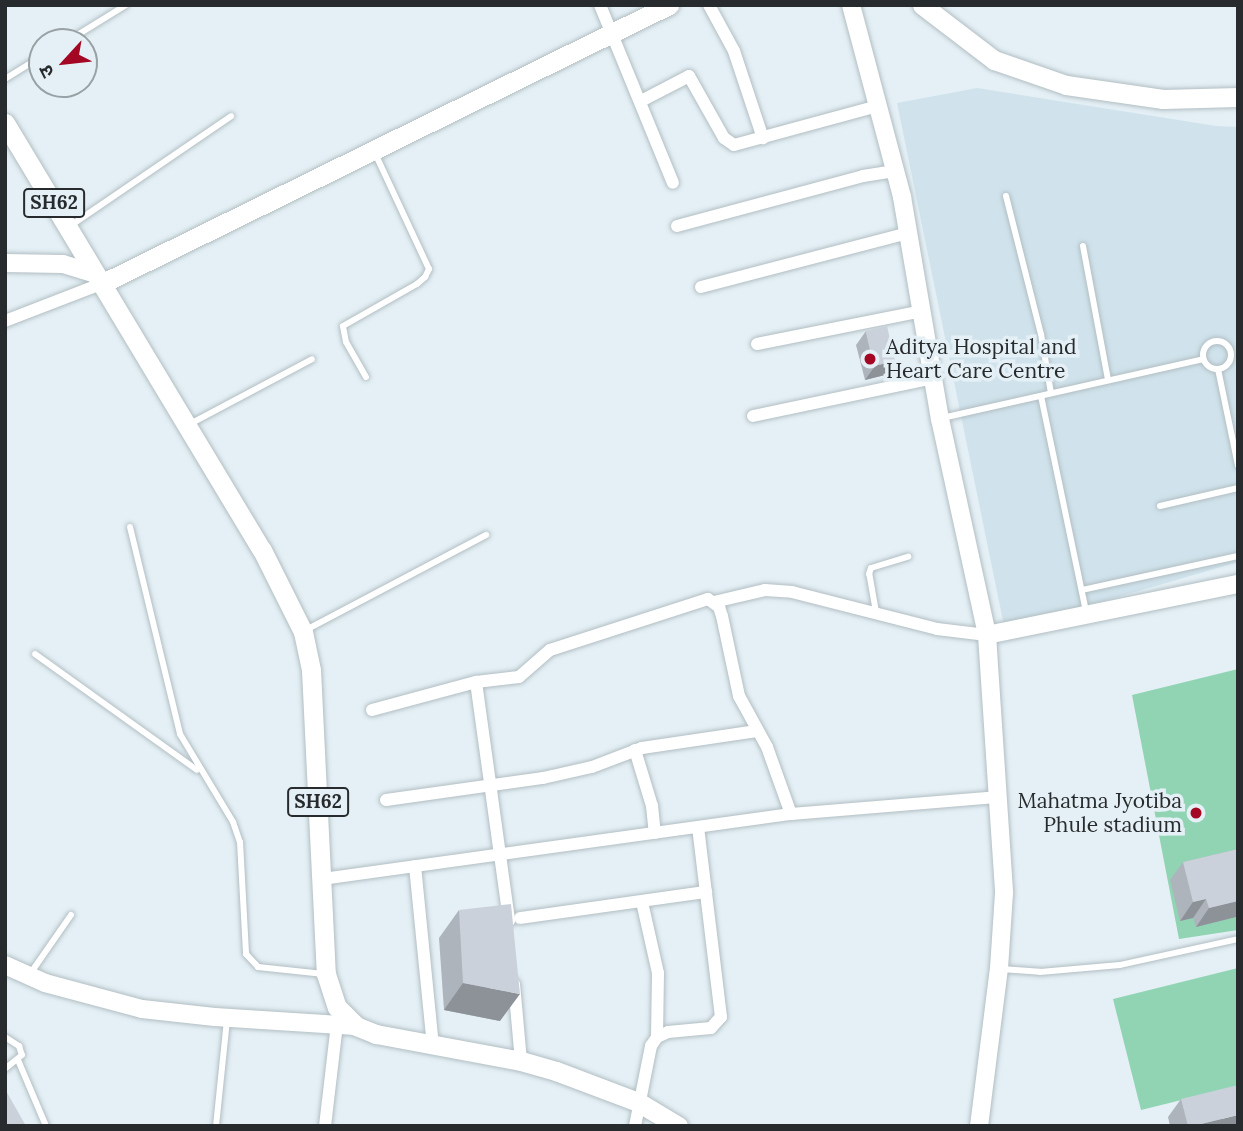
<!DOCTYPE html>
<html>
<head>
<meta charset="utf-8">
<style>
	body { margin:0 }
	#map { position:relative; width:1243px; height:1131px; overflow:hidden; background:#e4f0f5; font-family:Lora,"Noto Sans Devanagari",serif }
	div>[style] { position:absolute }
	.built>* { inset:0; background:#d0e3ec }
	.green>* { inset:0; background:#90d4b3 }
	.roads { filter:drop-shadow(0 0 2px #b2bec3) drop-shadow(0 0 2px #b2bec3) }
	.lane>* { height:6px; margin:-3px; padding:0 3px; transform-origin:3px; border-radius:3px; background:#fff }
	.lane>.ring { margin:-3px; padding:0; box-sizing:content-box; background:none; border:6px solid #fff; border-radius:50% }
	.street>* { height:12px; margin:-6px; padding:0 6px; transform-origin:6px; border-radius:6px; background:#fff }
	.secondary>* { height:18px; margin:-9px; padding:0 9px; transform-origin:9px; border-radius:9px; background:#fff }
	.primary>* { height:19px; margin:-9.5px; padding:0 9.5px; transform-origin:9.5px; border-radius:9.5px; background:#fff }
	.wall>* { inset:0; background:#aeb4bb }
	.shaded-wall>* { inset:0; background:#8d9299 }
	.building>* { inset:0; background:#cad1da; transform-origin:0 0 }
	.dots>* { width:19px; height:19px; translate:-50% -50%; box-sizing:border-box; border:4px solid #e4f0f5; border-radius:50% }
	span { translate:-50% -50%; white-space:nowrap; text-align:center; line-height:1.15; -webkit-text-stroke:7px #e4f0f5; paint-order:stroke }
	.shield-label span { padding:2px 5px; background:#e4f0f5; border:2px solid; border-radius:5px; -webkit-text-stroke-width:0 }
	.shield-label { font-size:19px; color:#272b2d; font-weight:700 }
	.poi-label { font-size:21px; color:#272b2d }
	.left { translate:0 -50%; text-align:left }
	.right { translate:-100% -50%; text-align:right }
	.frame { position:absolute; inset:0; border:7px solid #272b2d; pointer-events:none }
	.north { position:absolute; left:28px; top:28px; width:70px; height:70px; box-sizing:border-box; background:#e4f0f5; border:2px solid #98a1a5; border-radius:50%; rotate:243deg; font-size:19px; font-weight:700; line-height:28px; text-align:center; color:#272b2d }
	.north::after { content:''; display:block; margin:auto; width:24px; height:32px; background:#a40724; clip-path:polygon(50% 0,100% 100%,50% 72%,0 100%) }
</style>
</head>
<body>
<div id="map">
	<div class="built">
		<i style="clip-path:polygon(977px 88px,1216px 126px,1238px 127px,1238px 562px,1001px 631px,1003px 621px,897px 103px)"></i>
	</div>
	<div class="green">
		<i style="clip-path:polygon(1238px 669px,1238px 930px,1179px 939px,1132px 695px)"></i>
		<i style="clip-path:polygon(1238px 968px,1238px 1086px,1141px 1110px,1113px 999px)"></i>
	</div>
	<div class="roads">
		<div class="lane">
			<i style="left:66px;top:42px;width:70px;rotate:-31.7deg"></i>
			<i style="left:5px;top:79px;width:44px;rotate:-31.9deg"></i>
			<i style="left:1006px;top:196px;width:142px;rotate:75.8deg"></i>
			<i style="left:1041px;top:334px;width:60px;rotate:80.4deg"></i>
			<i style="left:70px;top:226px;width:195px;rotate:-34.3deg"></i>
			<i style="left:1083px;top:246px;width:136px;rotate:79.4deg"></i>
			<i class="ring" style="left:1203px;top:341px;width:22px;height:22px"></i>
			<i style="left:1218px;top:369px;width:99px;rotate:78.3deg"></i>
			<i style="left:366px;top:377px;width:40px;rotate:-119.7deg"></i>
			<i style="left:346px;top:342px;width:16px;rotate:-101deg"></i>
			<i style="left:343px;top:326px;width:85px;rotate:-29.6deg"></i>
			<i style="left:417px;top:284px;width:11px;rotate:-41deg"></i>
			<i style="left:425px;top:277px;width:9px;rotate:-63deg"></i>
			<i style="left:429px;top:269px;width:128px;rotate:-115deg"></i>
			<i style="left:1041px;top:396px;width:221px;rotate:78.2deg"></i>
			<i style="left:942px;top:418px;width:268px;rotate:-12.7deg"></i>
			<i style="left:190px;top:424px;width:138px;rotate:-28deg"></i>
			<i style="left:1160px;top:506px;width:80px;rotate:-13deg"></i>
			<i style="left:130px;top:527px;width:213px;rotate:76.4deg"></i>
			<i style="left:180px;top:734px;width:103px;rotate:58.9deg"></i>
			<i style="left:233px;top:822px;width:21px;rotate:71deg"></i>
			<i style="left:240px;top:842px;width:112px;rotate:86.9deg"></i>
			<i style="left:246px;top:954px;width:18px;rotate:47deg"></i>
			<i style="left:258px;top:967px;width:66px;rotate:6.1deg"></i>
			<i style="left:1082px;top:590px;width:160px;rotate:-12.3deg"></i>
			<i style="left:876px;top:612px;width:39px;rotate:-100deg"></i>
			<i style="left:869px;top:574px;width:6px;rotate:-72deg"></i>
			<i style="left:871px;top:568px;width:39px;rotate:-17deg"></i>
			<i style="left:304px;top:631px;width:206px;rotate:-27.8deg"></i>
			<i style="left:35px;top:654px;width:199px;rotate:35.6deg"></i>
			<i style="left:1001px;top:969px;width:39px;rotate:4deg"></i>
			<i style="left:1040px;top:972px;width:80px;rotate:-5deg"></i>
			<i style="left:1120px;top:965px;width:121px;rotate:-12.4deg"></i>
			<i style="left:30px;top:974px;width:72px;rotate:-55.2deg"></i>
			<i style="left:5px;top:1037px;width:17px;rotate:33deg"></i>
			<i style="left:19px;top:1046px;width:9px;rotate:72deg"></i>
			<i style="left:22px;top:1055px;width:22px;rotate:141deg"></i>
			<i style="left:18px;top:1060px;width:72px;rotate:67deg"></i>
			<i style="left:216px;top:1126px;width:107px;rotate:-84.1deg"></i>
		</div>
		<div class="street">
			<i style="left:600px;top:5px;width:192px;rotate:67.7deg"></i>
			<i style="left:709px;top:5px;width:52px;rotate:61.5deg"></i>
			<i style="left:734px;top:51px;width:92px;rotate:71.6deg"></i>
			<i style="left:641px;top:101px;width:54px;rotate:-27.5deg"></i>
			<i style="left:689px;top:76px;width:71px;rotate:60.6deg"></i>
			<i style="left:724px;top:138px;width:12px;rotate:35deg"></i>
			<i style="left:734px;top:145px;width:149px;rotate:-15.2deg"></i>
			<i style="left:677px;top:226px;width:193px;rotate:-15deg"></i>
			<i style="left:863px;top:176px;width:32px;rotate:-9deg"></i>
			<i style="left:701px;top:287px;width:214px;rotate:-14.6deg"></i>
			<i style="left:5px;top:321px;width:103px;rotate:-21.1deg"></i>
			<i style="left:757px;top:344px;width:168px;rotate:-11.3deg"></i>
			<i style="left:753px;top:416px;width:184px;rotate:-11.9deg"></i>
			<i style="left:714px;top:602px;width:52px;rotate:-13.2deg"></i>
			<i style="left:765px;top:590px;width:27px;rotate:4deg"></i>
			<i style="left:792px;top:592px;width:150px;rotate:14.3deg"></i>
			<i style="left:937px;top:629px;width:50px;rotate:6.8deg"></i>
			<i style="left:476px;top:682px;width:241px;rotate:82.1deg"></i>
			<i style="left:372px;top:710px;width:108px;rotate:-15.1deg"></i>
			<i style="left:476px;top:682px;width:43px;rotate:-6.6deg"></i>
			<i style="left:519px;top:677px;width:41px;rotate:-41.1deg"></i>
			<i style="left:550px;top:650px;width:166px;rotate:-17.9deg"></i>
			<i style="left:708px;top:599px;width:14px;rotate:36deg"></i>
			<i style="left:719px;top:607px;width:9px;rotate:72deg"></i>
			<i style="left:722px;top:616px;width:82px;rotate:78deg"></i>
			<i style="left:739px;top:696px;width:58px;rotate:61.2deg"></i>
			<i style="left:767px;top:747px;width:71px;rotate:70.3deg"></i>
			<i style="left:635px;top:750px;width:59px;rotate:73.1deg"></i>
			<i style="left:652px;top:806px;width:27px;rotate:84deg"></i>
			<i style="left:386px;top:800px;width:159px;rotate:-8deg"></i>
			<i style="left:543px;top:778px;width:50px;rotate:-12.7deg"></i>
			<i style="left:592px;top:767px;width:53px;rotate:-20.8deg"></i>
			<i style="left:642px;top:748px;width:116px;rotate:-8.4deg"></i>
			<i style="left:415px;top:866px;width:180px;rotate:84.3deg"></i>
			<i style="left:322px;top:879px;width:473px;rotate:-7.9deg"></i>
			<i style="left:791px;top:814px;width:209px;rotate:-4.7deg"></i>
			<i style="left:642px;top:902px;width:73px;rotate:77.3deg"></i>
			<i style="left:658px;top:973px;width:64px;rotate:90.9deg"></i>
			<i style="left:520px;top:918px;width:188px;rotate:-8deg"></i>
			<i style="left:514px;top:984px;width:77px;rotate:84.8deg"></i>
			<i style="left:325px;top:1126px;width:103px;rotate:-83.3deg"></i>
			<i style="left:635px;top:1126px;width:82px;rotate:-78.7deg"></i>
			<i style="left:651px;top:1046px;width:11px;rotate:-56deg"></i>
			<i style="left:657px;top:1037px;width:12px;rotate:-24deg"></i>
			<i style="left:668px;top:1032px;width:43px;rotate:-5.3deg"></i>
			<i style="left:711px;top:1028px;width:15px;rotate:-48deg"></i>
			<i style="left:721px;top:1017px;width:191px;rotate:-96.9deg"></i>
		</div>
		<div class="secondary">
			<i style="left:851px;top:5px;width:199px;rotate:75.1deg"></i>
			<i style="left:902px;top:197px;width:225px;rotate:80.3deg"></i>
			<i style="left:940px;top:419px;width:221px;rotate:77.7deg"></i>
			<i style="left:987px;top:635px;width:259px;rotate:86.2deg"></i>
			<i style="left:1004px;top:893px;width:75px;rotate:93.8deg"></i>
			<i style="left:999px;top:968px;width:159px;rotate:97.2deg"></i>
			<i style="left:5px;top:263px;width:58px;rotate:1deg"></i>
			<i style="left:63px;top:264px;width:34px;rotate:17deg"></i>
			<i style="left:987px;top:635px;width:256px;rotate:-11.5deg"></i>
			<i style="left:5px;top:965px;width:44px;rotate:24.2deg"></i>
			<i style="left:45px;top:983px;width:100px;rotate:15deg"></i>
			<i style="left:142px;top:1009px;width:73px;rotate:6.3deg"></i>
			<i style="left:215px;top:1017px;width:141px;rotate:3.7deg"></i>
		</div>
		<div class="primary">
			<i style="left:922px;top:5px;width:91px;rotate:37.4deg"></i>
			<i style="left:994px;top:60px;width:76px;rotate:19.1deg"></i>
			<i style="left:1066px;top:85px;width:98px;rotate:8.2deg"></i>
			<i style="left:1163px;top:99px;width:75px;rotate:-1.5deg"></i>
			<i style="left:5px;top:123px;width:498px;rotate:59deg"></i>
			<i style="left:262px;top:550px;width:92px;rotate:63.4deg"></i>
			<i style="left:303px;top:632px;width:39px;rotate:78deg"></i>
			<i style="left:311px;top:670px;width:304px;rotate:87.2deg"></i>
			<i style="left:326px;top:974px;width:35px;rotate:72deg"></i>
			<i style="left:337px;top:1007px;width:27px;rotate:45deg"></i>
			<i style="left:356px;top:1026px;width:22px;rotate:22deg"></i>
			<i style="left:376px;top:1034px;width:147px;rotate:10.5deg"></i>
			<i style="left:521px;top:1061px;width:36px;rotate:16deg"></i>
			<i style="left:556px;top:1071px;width:88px;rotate:20.7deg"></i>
			<i style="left:638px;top:1102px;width:47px;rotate:31deg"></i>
			<i style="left:101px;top:284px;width:633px;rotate:-26.16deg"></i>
		</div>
	</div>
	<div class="wall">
		<i style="clip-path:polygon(866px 331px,895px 361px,885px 375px,865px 380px,856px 345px)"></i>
		<i style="clip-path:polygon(1238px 849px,1238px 915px,1236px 917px,1196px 927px,1193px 918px,1180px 921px,1170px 880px,1183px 862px)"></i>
		<i style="clip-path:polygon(459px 910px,500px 1021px,444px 1010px,439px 938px)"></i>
		<i style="clip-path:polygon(1181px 1099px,1238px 1126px,1170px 1126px,1168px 1117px)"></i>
	</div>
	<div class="shaded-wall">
		<i style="clip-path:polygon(895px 361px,885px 375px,865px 380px,875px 366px)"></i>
		<i style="clip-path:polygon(1206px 899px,1193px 918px,1180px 921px,1193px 902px)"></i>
		<i style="clip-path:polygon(1238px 901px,1238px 915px,1236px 917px,1196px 927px,1209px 908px)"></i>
		<i style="clip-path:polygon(463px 983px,520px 994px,500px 1021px,444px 1010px)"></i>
		<i style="clip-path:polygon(1238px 1115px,1238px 1126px,1193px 1126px)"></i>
	</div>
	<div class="building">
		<i style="left:887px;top:326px;width:36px;height:22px;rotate:77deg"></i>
		<i style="clip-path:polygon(1238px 849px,1238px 901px,1209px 908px,1206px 899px,1193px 902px,1183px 862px)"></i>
		<i style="clip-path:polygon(511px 904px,520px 994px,463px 983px,459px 910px)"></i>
		<i style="clip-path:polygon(1238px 1085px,1238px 1115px,1193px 1126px,1188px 1126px,1181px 1099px)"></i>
		<i style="clip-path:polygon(5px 1089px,26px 1126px,5px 1126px)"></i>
	</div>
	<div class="dots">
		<i style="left:870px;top:359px;background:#a40724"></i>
		<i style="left:1196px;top:813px;background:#a40724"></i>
	</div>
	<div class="shield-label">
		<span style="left:54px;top:203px">SH62</span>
		<span style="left:318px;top:802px">SH62</span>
	</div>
	<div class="poi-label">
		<span class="left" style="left:886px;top:359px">Aditya Hospital and<br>Heart Care Centre</span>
		<span class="right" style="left:1182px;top:813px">Mahatma Jyotiba<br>Phule stadium</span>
	</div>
	<div class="frame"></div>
	<div class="north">उ</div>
</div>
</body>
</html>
